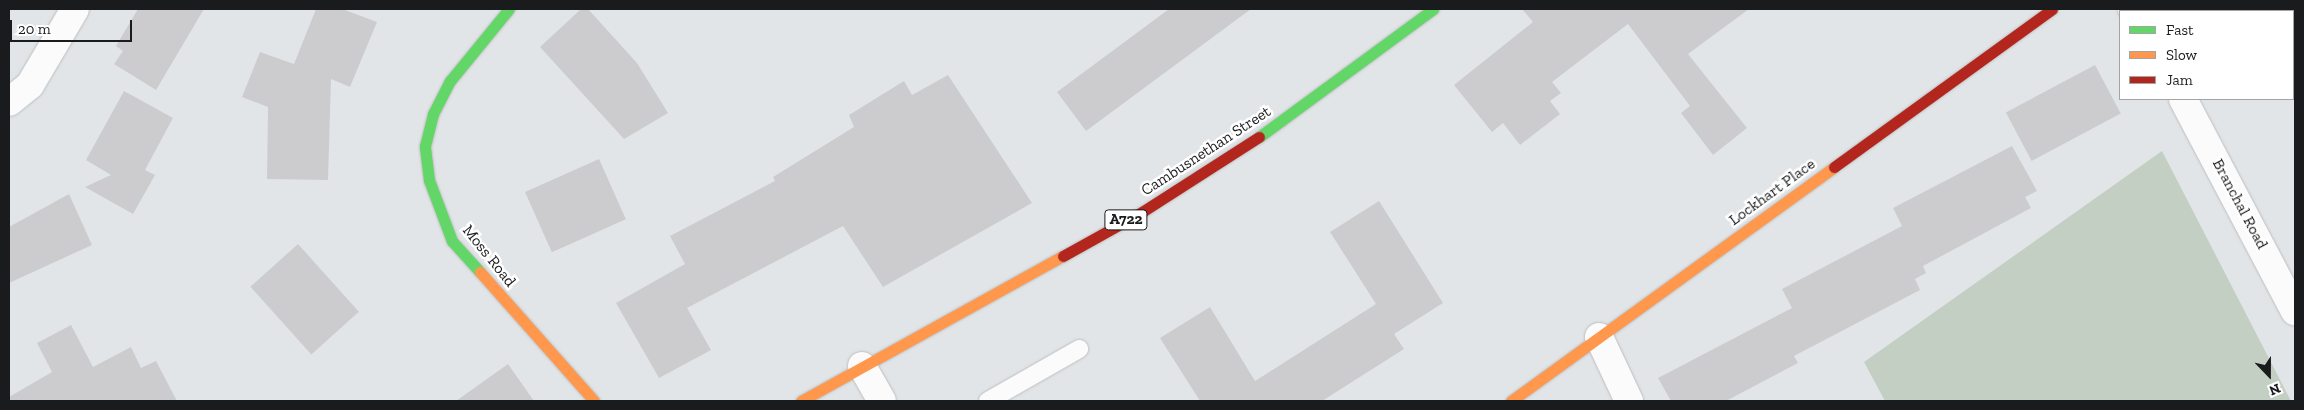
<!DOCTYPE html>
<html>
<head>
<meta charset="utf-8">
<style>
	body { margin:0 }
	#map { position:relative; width:2304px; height:410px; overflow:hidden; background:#e2e5e7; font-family:"Zilla Slab",serif }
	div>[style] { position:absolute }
	.green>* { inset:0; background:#c4cfc4 }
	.building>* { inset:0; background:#ccccce; transform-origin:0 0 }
	.roads { filter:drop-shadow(0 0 1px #bdbfc0) drop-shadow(0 0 1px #bdbfc0) }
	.lane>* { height:18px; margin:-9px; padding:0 9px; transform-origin:9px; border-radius:9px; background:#fbfbfb }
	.street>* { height:28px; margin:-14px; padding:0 14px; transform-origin:14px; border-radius:14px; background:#fbfbfb }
	.fast>* { height:11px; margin:-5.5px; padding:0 5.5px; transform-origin:5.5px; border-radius:5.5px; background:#63d668 }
	.slow>* { height:11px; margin:-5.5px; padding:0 5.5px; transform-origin:5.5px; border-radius:5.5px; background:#ff974d }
	.jam>* { height:11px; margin:-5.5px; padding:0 5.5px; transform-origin:5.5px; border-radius:5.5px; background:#b3261e }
	span { translate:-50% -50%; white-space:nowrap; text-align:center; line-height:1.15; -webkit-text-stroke:5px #fff; paint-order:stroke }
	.shield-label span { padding:1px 4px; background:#fff; border:1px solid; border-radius:4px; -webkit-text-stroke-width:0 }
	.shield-label { font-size:15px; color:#1a1b1c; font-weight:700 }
	.street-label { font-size:16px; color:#1a1b1c }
	.frame { position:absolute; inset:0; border:10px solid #1a1b1c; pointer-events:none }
	.legend { position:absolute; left:2119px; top:10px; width:175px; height:90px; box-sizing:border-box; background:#fff; border:1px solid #a3a4a4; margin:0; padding:6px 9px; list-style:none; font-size:15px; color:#1a1b1c }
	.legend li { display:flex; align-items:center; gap:10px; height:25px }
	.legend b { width:25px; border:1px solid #a3a4a4 }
	.north { position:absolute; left:2244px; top:350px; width:50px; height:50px; -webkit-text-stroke:4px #fff; paint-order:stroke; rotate:158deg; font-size:14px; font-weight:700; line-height:20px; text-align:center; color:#1a1b1c }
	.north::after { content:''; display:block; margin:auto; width:18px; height:22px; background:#1a1b1c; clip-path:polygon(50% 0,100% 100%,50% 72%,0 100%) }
	.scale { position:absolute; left:10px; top:20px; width:122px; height:22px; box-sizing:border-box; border:2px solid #1a1b1c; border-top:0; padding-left:6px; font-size:15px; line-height:18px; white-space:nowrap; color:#1a1b1c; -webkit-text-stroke:4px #fff; paint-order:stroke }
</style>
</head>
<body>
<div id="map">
	<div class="green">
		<i style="clip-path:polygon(2162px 151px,2291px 401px,1885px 401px,1864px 362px)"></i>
	</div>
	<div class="building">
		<i style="clip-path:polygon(138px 9px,204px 9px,156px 90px,114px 64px,123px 51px,116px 46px)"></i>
		<i style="clip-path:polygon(316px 9px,342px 9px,377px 22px,350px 87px,331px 79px,328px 180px,267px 179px,268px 107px,242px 97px,260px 52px,294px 64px)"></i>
		<i style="clip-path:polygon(581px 9px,588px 9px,637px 63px,668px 113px,624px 139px,540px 47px)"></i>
		<i style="clip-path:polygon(1169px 9px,1251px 9px,1086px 131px,1057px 92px)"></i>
		<i style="clip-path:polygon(1522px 9px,1749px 9px,1688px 54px,1747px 128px,1713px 155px,1681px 113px,1690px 106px,1628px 24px,1552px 82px,1561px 93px,1550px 101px,1560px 114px,1520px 145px,1503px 123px,1492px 132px,1454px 85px,1533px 22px)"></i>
		<i style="left:2095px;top:65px;width:55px;height:101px;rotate:62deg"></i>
		<i style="clip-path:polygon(948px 75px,1032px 203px,883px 287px,843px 226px,687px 308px,711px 350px,659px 378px,616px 303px,685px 264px,670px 236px,775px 181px,773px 177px,854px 127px,849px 115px,904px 81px,912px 95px)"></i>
		<i style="clip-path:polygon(124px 91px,173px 118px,145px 170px,155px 175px,133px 214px,85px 187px,111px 175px,86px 160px)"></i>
		<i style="clip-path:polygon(2012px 146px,2037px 191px,2025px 197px,2031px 208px,1923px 266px,1926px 273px,1915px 279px,1920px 290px,1794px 356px,1798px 363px,1726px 401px,1671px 401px,1658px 378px,1792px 308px,1782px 289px,1902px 226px,1893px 208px)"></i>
		<i style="left:599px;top:159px;width:66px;height:81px;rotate:66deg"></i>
		<i style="clip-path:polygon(69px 194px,92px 245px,9px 283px,9px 227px)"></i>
		<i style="clip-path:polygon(1379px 201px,1443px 303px,1394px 334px,1404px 349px,1322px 401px,1200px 401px,1160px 338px,1210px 307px,1255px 381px,1376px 304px,1330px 232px)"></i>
		<i style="left:298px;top:244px;width:91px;height:64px;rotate:48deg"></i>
		<i style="clip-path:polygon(71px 325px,93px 367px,131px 347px,141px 368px,156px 361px,177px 401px,9px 401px,9px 397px,52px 372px,37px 343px)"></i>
		<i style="clip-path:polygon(508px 364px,534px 401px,456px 401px)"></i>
	</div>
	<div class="roads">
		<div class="lane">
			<i style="left:988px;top:401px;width:105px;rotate:-29.7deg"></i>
		</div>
		<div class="street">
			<i style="left:2132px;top:9px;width:2px;rotate:63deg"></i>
			<i style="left:2183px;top:99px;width:240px;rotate:62.2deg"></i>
			<i style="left:9px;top:102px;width:27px;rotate:-39deg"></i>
			<i style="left:30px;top:85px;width:88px;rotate:-59.4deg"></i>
			<i style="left:1599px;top:337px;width:71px;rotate:64.9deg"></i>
			<i style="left:862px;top:366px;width:40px;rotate:60.3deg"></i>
		</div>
		<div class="fast">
			<i style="left:1259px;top:137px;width:216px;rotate:-36.3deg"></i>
			<i style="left:480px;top:272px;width:42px;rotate:-132.1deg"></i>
			<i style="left:452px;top:241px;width:65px;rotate:-110.7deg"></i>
			<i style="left:429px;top:180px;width:34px;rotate:-97deg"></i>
			<i style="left:425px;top:146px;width:33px;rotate:-76deg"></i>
			<i style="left:433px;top:114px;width:37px;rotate:-63deg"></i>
			<i style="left:450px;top:81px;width:93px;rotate:-50.7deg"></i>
		</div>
		<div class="slow">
			<i style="left:480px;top:272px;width:172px;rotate:48.5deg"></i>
			<i style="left:801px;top:401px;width:299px;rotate:-29deg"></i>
			<i style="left:1511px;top:401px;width:399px;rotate:-35.9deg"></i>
		</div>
		<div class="jam">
			<i style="left:1834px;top:167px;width:269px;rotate:-35.9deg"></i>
			<i style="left:1063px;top:256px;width:90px;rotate:-29.1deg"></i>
			<i style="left:1142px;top:212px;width:139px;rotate:-32.7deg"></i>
		</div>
	</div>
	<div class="shield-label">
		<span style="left:1126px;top:220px">A722</span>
	</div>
	<div class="street-label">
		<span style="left:1206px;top:151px;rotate:-33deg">Cambusnethan Street</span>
		<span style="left:1772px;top:192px;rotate:-36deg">Lockhart Place</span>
		<span style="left:2240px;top:204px;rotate:62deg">Branchal Road</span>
		<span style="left:489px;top:256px;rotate:51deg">Moss Road</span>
	</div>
	<div class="frame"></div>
	<ul class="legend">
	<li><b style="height:6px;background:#63d668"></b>Fast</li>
	<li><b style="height:6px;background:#ff974d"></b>Slow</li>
	<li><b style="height:6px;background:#b3261e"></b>Jam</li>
	</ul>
	<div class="north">N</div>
	<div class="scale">20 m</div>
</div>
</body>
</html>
